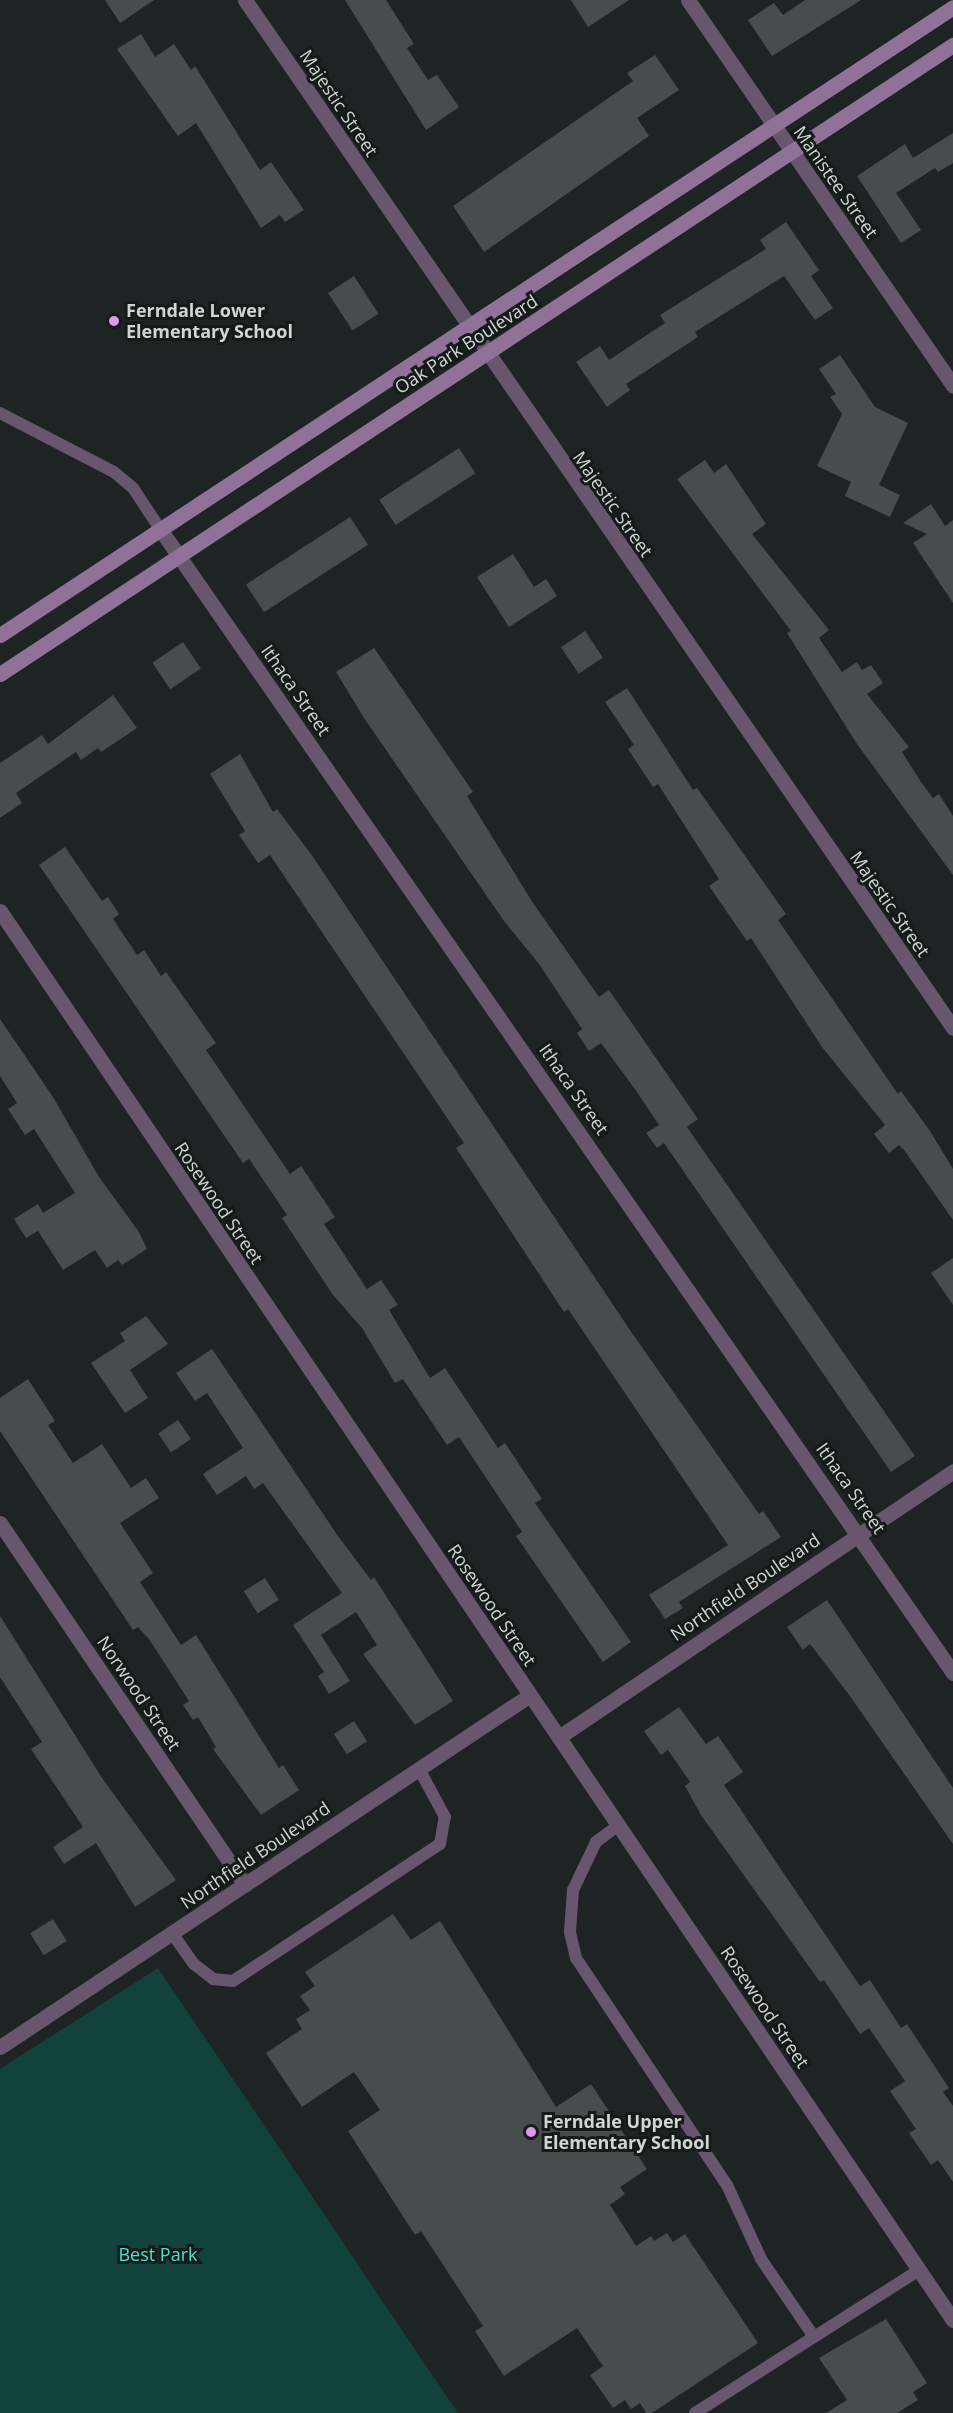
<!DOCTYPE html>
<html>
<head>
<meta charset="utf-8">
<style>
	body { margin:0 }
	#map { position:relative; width:953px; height:2413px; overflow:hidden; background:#1d2423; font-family:"Open Sans",sans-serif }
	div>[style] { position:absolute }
	.green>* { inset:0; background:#11423c }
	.building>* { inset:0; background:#464d4c; transform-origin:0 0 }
	.lane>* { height:12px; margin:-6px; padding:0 6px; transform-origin:6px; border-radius:6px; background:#68556e }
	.street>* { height:15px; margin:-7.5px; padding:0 7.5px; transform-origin:7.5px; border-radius:7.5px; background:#68556e }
	.secondary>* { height:15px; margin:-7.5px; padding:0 7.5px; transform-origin:7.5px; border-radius:7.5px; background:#907299 }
	.dots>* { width:16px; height:16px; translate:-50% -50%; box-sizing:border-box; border:3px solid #141b19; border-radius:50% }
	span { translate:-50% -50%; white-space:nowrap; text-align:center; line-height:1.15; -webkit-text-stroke:6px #141b19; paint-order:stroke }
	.street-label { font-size:18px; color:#d1d5d4 }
	.poi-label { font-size:18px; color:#d1d5d4; font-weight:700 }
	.left { translate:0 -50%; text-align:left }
	.park-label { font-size:18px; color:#47e2cf }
</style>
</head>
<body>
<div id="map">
	<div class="green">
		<i style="clip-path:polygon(158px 1968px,458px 2413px,0 2413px,0 2069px)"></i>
	</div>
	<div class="building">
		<i style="clip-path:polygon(105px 0,154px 0,120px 23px)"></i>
		<i style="clip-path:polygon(345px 0,386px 0,414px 44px,407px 48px,428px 80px,437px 75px,459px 107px,426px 130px)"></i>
		<i style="clip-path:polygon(571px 0,629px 0,588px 27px)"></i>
		<i style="clip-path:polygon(805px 0,861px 0,772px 56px,748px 20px,774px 3px,783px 15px)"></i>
		<i style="clip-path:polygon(141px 34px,155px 57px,174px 44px,191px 70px,195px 66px,260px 170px,271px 162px,304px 210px,285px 222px,280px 215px,261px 228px,196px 123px,178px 136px,117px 49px)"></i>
		<i style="clip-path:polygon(655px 55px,679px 90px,637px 118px,649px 136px,484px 252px,453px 206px,633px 81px,627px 73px)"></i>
		<i style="clip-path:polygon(953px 133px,953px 163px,938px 172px,935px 168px,896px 193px,921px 230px,901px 243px,857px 176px,905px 144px,913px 158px)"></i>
		<i style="clip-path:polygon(786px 222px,819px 270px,811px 276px,833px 308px,815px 320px,784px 276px,695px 332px,698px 337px,626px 384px,630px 390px,607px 407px,576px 362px,600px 346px,609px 360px,665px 323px,660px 315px,766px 249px,760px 240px)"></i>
		<i style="left:354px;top:276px;width:45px;height:31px;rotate:57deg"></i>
		<i style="clip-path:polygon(840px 355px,875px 407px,908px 423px,879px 485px,900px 495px,890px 517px,845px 496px,851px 482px,817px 466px,842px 414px,830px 397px,836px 394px,819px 369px)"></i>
		<i style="left:459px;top:448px;width:30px;height:95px;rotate:57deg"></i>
		<i style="clip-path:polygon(705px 460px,714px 473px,726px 464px,766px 524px,752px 534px,829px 630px,819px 638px,842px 672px,857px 662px,862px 670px,871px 665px,883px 683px,867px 694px,909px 747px,902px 752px,921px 782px,933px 798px,939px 794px,953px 816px,953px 875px,857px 744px,787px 633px,791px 631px,677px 479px)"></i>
		<i style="clip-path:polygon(931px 504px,945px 526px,953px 520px,953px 603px,913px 543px,927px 534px,903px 523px)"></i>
		<i style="left:350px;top:517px;width:33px;height:124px;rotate:57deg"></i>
		<i style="clip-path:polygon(513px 554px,534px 587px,546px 579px,557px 596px,509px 627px,477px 577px)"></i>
		<i style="left:585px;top:631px;width:32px;height:29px;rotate:56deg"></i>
		<i style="left:183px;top:642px;width:32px;height:37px;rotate:56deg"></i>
		<i style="clip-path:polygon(374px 648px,473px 792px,467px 796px,533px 903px,599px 997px,609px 990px,698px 1119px,687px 1127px,915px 1456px,891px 1472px,664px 1143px,657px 1148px,646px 1133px,659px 1125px,637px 1092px,601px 1043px,589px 1051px,577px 1033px,582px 1029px,539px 964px,504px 921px,364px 718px,336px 672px)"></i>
		<i style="clip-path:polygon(627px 688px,693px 790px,697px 788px,786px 914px,778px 920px,898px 1094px,901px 1091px,930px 1131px,953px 1169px,953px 1220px,904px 1150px,899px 1145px,889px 1153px,874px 1134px,885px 1125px,822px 1047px,751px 938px,747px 941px,709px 886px,719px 879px,658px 784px,653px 787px,628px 749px,634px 745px,605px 702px)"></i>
		<i style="clip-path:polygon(113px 695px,137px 728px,101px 752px,98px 748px,81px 760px,76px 752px,16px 793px,22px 803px,0 818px,0 763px,42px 735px,48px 744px)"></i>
		<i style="clip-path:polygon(240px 754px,273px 812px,277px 809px,311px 854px,632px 1333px,759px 1514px,763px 1511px,781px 1537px,679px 1602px,683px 1608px,665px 1619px,649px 1595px,728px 1545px,568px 1309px,564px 1312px,456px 1148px,464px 1143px,270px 855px,258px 863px,239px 835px,245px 831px,210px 774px)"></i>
		<i style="clip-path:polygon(65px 847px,102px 901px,108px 897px,119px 914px,113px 919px,137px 955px,144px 950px,161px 976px,166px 972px,216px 1043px,206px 1050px,290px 1174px,301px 1166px,335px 1217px,324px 1224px,367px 1289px,381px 1280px,398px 1305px,389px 1310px,430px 1378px,445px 1368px,498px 1448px,505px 1443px,542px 1499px,535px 1503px,631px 1642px,603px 1662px,516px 1536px,522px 1532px,459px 1437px,447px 1445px,403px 1379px,395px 1383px,362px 1328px,333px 1295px,282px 1218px,287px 1215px,249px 1159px,243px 1163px,39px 865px)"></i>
		<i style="clip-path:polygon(0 1019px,53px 1097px,99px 1177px,139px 1232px,147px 1249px,122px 1265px,118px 1260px,107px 1268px,95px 1250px,63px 1270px,38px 1231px,26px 1238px,14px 1219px,38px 1204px,43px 1213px,75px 1193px,34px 1129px,25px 1135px,8px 1109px,17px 1103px,0 1076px)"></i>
		<i style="clip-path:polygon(953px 1258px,953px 1305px,931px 1273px)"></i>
		<i style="clip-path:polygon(146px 1316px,168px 1344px,130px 1370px,148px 1398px,125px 1413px,91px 1363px,125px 1341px,120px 1333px)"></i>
		<i style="clip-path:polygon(212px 1349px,338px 1536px,371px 1580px,374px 1577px,453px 1701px,415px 1725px,363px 1654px,377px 1645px,356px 1612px,321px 1635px,350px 1681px,329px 1694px,318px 1676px,324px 1672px,293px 1625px,342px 1593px,263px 1483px,254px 1489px,246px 1476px,217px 1495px,203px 1474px,243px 1448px,207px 1393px,195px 1401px,176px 1373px)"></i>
		<i style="clip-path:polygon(28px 1379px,55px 1421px,48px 1425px,73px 1463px,102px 1444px,131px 1488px,146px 1478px,159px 1498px,120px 1523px,153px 1573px,140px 1582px,181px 1645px,196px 1635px,279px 1768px,283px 1765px,299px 1790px,261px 1815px,213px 1749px,216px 1747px,198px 1717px,193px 1720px,183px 1705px,189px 1701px,149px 1639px,138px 1627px,133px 1630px,0 1431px,0 1398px)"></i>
		<i style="left:178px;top:1420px;width:23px;height:24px;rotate:56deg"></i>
		<i style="left:265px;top:1578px;width:26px;height:25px;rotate:58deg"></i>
		<i style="clip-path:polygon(827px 1600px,953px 1788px,953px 1844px,850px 1696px,810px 1644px,803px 1650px,787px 1627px)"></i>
		<i style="clip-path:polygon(0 1616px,102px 1778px,176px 1880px,135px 1907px,96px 1843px,64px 1864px,53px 1847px,83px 1827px,31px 1749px,42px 1742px,0 1677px)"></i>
		<i style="clip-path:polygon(679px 1707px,706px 1744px,718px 1736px,743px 1772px,724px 1785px,860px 1986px,870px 1980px,901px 2028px,907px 2024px,949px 2088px,943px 2092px,953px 2106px,953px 2182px,938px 2160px,931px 2165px,909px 2133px,916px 2129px,890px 2091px,905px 2081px,869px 2028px,860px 2034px,824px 1980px,820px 1982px,701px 1815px,685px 1786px,690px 1782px,668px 1750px,661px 1755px,644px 1731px)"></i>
		<i style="left:354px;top:1721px;width:24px;height:24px;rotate:57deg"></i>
		<i style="clip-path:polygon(393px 1914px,411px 1940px,440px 1921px,556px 2107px,591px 2084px,647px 2169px,620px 2187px,625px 2194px,610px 2205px,636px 2246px,651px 2236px,654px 2241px,667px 2233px,673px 2242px,685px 2234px,758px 2343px,652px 2413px,646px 2413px,640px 2403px,631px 2409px,625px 2400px,613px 2408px,590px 2375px,603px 2366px,577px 2328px,504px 2376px,475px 2331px,483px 2326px,421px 2231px,415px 2235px,348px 2131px,380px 2110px,354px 2072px,302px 2107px,266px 2053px,302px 2029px,296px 2019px,310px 2010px,300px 1996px,315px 1986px,305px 1972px)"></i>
		<i style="left:53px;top:1919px;width:26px;height:27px;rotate:58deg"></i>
		<i style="clip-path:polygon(886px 2319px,927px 2383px,913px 2392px,918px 2400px,897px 2413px,826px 2413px,847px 2400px,819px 2358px)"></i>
	</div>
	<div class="lane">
		<i style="left:0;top:413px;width:128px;rotate:27.4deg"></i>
		<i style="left:114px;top:472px;width:25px;rotate:40deg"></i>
		<i style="left:133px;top:488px;width:49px;rotate:56.6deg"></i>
		<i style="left:619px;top:1825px;width:29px;rotate:144deg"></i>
		<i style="left:596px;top:1842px;width:53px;rotate:115.6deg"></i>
		<i style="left:573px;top:1890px;width:42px;rotate:94.1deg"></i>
		<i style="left:570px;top:1932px;width:27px;rotate:77deg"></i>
		<i style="left:576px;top:1958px;width:273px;rotate:56.4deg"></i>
		<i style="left:727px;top:2185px;width:81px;rotate:65.3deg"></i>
		<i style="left:761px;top:2259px;width:94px;rotate:55.8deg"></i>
		<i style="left:814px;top:2337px;width:125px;rotate:-32.5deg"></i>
		<i style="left:172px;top:1933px;width:38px;rotate:55deg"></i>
		<i style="left:194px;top:1964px;width:24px;rotate:38deg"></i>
		<i style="left:213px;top:1979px;width:20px;rotate:6deg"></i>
		<i style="left:233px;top:1981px;width:248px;rotate:-33.5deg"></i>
		<i style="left:440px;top:1844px;width:27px;rotate:-80deg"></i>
		<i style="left:445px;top:1817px;width:55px;rotate:-118.4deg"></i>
		<i style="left:695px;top:2413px;width:141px;rotate:-32.6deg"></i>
	</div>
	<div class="street">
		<i style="left:245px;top:0;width:1248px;rotate:55.44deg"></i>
		<i style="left:688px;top:0;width:468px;rotate:55.5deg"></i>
		<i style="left:160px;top:529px;width:1392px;rotate:55.27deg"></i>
		<i style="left:0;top:911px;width:1701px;rotate:55.93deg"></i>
		<i style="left:0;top:1523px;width:437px;rotate:55.9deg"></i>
		<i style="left:559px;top:1737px;width:475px;rotate:-34deg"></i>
		<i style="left:0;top:2047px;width:636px;rotate:-33.59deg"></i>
	</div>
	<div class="secondary">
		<i style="left:0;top:635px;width:1141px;rotate:-33.38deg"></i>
		<i style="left:0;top:674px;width:1142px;rotate:-33.43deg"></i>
	</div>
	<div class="dots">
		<i style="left:114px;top:321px;background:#de98f2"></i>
		<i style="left:531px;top:2132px;background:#de98f2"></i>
	</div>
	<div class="street-label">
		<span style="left:339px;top:103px;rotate:56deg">Majestic Street</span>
		<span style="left:836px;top:182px;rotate:55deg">Manistee Street</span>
		<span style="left:466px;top:344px;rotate:-33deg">Oak Park Boulevard</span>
		<span style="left:613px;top:504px;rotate:55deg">Majestic Street</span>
		<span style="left:296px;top:690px;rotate:55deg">Ithaca Street</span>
		<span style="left:890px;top:904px;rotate:55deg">Majestic Street</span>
		<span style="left:574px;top:1089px;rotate:55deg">Ithaca Street</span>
		<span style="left:219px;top:1203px;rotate:56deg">Rosewood Street</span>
		<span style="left:851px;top:1488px;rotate:55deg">Ithaca Street</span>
		<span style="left:745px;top:1587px;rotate:-34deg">Northfield Boulevard</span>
		<span style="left:492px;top:1605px;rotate:56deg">Rosewood Street</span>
		<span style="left:139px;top:1693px;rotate:56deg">Norwood Street</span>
		<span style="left:255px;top:1855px;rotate:-34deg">Northfield Boulevard</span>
		<span style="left:765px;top:2007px;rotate:56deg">Rosewood Street</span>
	</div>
	<div class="poi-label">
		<span class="left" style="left:126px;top:321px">Ferndale Lower<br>Elementary School</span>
		<span class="left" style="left:543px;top:2132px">Ferndale Upper<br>Elementary School</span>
	</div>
	<div class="park-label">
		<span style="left:158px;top:2254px">Best Park</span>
	</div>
</div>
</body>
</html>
